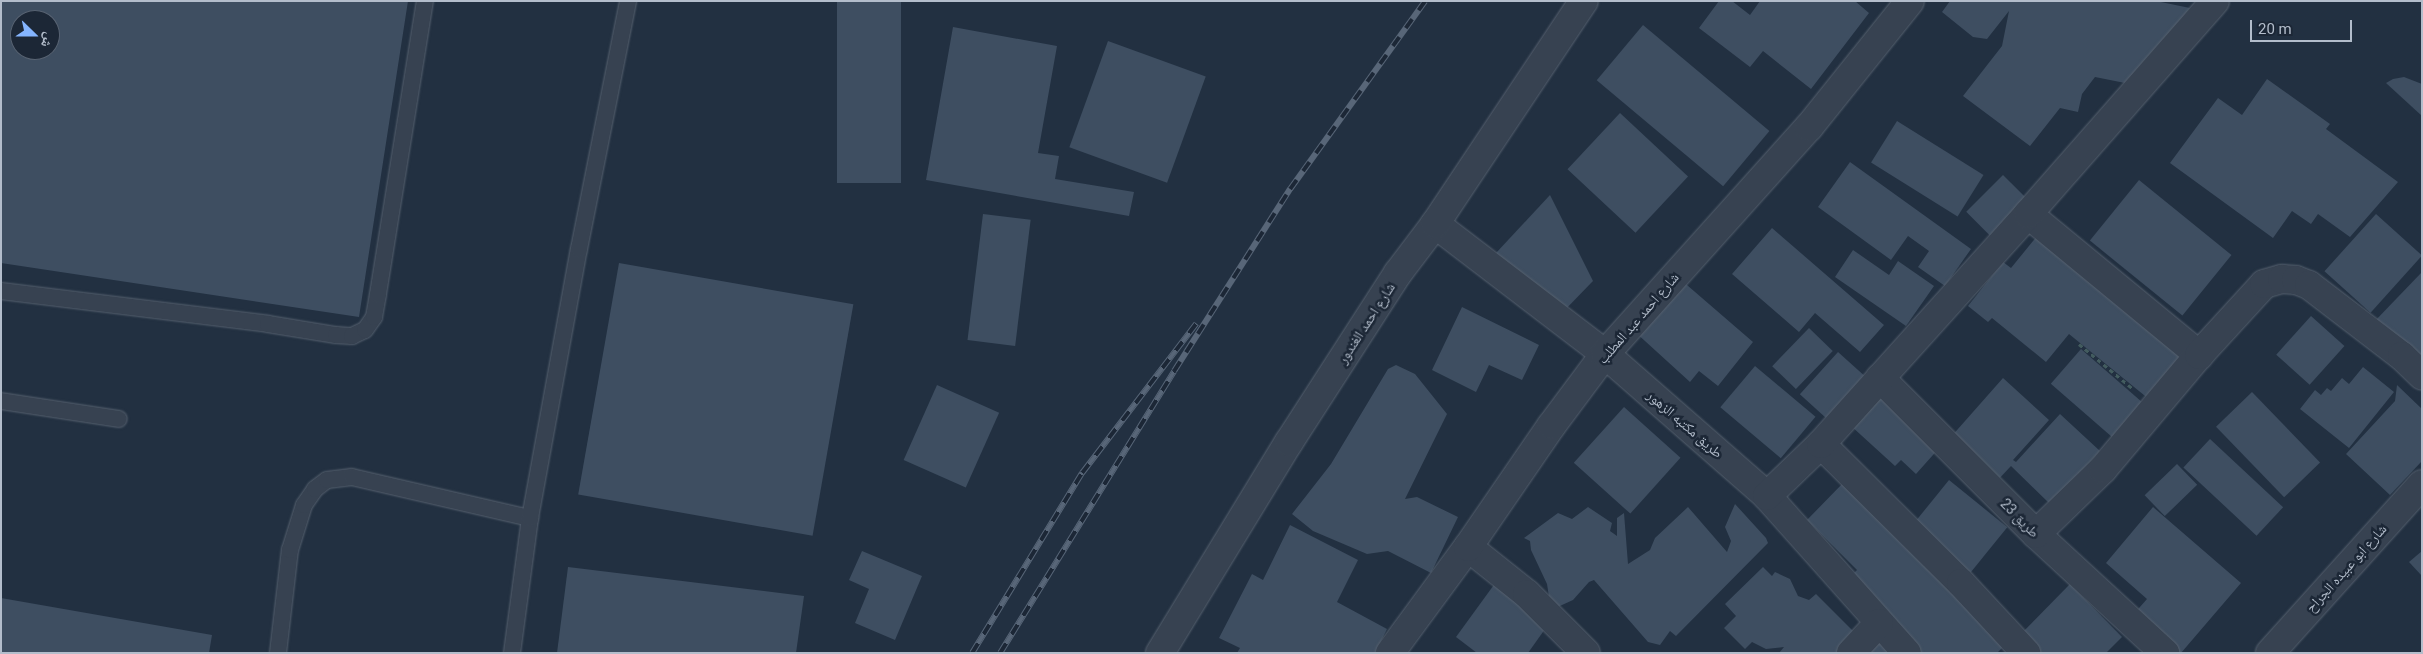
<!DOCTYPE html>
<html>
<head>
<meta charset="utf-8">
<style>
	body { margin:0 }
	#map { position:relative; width:2423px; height:654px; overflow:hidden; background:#223041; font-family:Roboto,"Noto Naskh Arabic",sans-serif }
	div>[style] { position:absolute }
	.building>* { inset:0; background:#3e4e61; transform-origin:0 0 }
	.path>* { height:3px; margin-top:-1.5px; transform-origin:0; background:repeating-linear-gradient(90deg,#435c5f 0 4px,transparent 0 8px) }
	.roads { filter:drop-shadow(0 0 1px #55606e) drop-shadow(0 0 1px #55606e) }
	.service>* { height:16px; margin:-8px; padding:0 8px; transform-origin:8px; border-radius:8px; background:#374251 }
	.minor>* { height:28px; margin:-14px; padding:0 14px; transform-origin:14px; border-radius:14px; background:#374251 }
	.rail>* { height:5.5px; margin-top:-2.75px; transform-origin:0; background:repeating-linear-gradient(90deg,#1c2736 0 11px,#586678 0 22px); box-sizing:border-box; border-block:1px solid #586678 }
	span { translate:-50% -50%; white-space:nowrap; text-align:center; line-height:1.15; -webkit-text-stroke:5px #1c2736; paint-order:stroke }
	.street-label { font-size:14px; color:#b3bdcb }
	.frame { position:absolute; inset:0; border:2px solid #b3bdcb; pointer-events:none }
	.north { position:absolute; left:10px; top:10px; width:50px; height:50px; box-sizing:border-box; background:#1c2736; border:1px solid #586372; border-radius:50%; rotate:112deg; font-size:14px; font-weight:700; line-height:20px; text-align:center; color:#b3bdcb }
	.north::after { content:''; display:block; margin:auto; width:18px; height:22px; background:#85b5ff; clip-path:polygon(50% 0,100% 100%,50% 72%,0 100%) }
	.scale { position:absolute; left:2250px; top:20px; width:102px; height:22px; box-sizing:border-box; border:2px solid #b3bdcb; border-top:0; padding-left:6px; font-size:15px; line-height:18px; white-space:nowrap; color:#b3bdcb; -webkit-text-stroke:4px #1c2736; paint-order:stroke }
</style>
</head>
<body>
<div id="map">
	<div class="building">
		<i style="clip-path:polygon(evenodd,1px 1px,408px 1px,359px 317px,1px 263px,1px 1px,20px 20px,50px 20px,50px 50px,20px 50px,20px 20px)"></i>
		<i style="left:837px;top:1px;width:64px;height:182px"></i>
		<i style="clip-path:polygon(1719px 1px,1732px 1px,1750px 15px,1760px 1px,1855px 1px,1869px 13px,1811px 89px,1763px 51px,1750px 67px,1699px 28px)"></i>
		<i style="clip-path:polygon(1950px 1px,2156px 1px,2190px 8px,2130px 84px,2095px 77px,2082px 94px,2078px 112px,2060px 108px,2030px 146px,1963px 96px,2002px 46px,2009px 11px,1987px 39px,1973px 37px,1942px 12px)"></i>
		<i style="left:1643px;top:25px;width:165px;height:72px;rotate:40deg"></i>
		<i style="clip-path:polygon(953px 27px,1057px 46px,1038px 153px,1059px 156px,1055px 179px,1134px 192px,1129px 216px,926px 180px)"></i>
		<i style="left:1108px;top:41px;width:104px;height:113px;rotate:20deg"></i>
		<i style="clip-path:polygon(2404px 77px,2422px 84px,2422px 116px,2386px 83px,2393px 79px)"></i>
		<i style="clip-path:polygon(2267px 79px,2330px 124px,2326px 129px,2398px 182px,2350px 237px,2318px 214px,2311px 224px,2292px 211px,2273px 238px,2170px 163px,2218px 98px,2242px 115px)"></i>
		<i style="left:1620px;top:113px;width:93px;height:77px;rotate:43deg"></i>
		<i style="left:1897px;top:121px;width:102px;height:49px;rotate:32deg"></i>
		<i style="clip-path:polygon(1850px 162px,1971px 249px,1945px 286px,1918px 267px,1929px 251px,1908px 236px,1891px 260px,1818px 207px)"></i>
		<i style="left:2003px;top:175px;width:38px;height:52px;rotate:45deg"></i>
		<i style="left:2139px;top:180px;width:119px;height:78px;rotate:39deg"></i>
		<i style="clip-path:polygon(1550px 195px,1593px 281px,1561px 314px,1496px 253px)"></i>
		<i style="left:983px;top:214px;width:48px;height:127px;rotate:7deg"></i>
		<i style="left:2376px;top:214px;width:62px;height:77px;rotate:42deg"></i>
		<i style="clip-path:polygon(1772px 228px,1884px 325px,1860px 352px,1815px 313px,1799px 332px,1732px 274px)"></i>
		<i style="clip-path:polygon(2042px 230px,2184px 358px,2150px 400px,2069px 334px,2046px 362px,1992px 318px,1988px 322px,1968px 306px,2003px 262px,2011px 268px)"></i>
		<i style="clip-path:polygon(1853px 250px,1889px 275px,1898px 261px,1934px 286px,1906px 326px,1835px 277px)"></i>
		<i style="left:619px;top:263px;width:238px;height:235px;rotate:10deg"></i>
		<i style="clip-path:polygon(2422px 272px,2422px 369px,2373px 323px)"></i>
		<i style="clip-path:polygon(1680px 279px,1753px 342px,1718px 386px,1699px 371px,1690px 382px,1634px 331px)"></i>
		<i style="clip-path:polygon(1462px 307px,1539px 345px,1522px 380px,1489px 365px,1476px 392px,1432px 370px)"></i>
		<i style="left:2311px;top:316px;width:45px;height:52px;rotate:42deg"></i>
		<i style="left:1809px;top:328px;width:33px;height:53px;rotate:44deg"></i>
		<i style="left:2081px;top:349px;width:91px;height:46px;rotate:41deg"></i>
		<i style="left:1838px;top:352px;width:43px;height:57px;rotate:42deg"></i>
		<i style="clip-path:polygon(1396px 365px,1415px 374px,1447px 414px,1405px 499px,1417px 497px,1458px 517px,1431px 573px,1388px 551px,1367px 554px,1313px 531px,1292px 514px,1331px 464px,1388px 369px)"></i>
		<i style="left:1755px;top:366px;width:79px;height:54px;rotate:40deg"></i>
		<i style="clip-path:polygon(2363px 367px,2394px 392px,2349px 448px,2300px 409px,2315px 390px,2321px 395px,2327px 388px,2331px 391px,2342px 378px,2349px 384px)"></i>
		<i style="clip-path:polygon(2003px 378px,2049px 420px,2013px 460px,2016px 462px,2060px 414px,2100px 451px,2050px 504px,2011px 466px,1996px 482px,1950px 438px)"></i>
		<i style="left:937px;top:385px;width:68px;height:82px;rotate:24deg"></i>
		<i style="clip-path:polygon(2397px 385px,2422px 409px,2422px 461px,2390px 495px,2346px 454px,2395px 401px)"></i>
		<i style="clip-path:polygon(1881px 391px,1941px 446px,1916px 474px,1901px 460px,1895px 466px,1850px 425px)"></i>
		<i style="left:2252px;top:392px;width:98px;height:50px;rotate:46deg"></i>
		<i style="left:1624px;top:407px;width:76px;height:75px;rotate:42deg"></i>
		<i style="left:2210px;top:439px;width:100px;height:39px;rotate:43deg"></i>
		<i style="left:2177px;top:464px;width:29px;height:45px;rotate:46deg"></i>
		<i style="left:1949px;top:480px;width:75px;height:58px;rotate:39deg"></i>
		<i style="clip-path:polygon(1844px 482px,2007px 643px,1997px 653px,1922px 653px,1848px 579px,1857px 570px,1807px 520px)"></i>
		<i style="clip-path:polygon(1735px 504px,1766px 538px,1768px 543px,1676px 636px,1670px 631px,1660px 645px,1648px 642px,1594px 580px,1589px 582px,1573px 600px,1551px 610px,1547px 584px,1531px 550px,1530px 541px,1524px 538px,1558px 513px,1572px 519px,1588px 507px,1612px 523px,1610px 531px,1617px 536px,1617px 518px,1624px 513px,1628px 564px,1650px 550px,1655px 538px,1688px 507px,1727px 552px,1731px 541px,1725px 527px)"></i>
		<i style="clip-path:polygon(2153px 507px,2241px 583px,2181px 653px,2174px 653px,2132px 616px,2147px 599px,2106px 563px)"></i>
		<i style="clip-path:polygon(1290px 525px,1358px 560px,1337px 602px,1387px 629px,1375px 653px,1237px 653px,1240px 648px,1219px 638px,1252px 574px,1263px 580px)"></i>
		<i style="clip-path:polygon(862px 551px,922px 576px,895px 640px,855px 623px,869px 589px,849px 580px)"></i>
		<i style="clip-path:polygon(2422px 551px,2422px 576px,2409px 562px)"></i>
		<i style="clip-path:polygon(568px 567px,804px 596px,796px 653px,557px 653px)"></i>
		<i style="clip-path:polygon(1763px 567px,1772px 576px,1775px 572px,1790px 579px,1798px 596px,1809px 600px,1816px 594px,1860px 638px,1845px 653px,1779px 653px,1784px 647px,1766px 649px,1752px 642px,1745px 649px,1724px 628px,1736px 616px,1725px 604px)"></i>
		<i style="clip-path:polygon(1496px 582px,1550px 622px,1528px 653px,1477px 653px,1456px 637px)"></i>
		<i style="clip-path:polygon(2070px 584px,2122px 637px,2106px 653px,2035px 653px,2019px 636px)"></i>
		<i style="clip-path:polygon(1px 598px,212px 635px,209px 653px,1px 653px)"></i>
		<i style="clip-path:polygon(1877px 634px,1899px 653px,1861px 653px)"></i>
	</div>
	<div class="path">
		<i style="left:2079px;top:344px;width:69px;rotate:39.7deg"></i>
	</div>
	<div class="roads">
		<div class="service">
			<i style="left:1px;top:291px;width:269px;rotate:7deg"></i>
			<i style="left:268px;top:324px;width:69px;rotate:9.2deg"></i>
			<i style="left:336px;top:335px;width:16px;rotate:4deg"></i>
			<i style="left:352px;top:336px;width:14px;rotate:-25deg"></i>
			<i style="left:365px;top:330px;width:16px;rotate:-55deg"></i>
			<i style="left:374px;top:317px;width:23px;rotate:-80deg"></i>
			<i style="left:378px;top:294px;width:297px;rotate:-80.9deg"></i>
			<i style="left:1px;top:401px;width:119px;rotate:8.7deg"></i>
			<i style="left:278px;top:653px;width:104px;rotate:-83.4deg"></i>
			<i style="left:290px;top:550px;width:47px;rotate:-72.7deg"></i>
			<i style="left:304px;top:505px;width:19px;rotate:-55deg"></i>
			<i style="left:315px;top:489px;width:15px;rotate:-37deg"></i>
			<i style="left:327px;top:480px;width:25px;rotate:-7deg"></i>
			<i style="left:352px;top:477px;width:183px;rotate:13deg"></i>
			<i style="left:512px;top:653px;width:136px;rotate:-82.4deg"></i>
			<i style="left:530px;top:518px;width:273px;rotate:-79.7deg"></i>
			<i style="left:579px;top:249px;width:253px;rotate:-78.8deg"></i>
		</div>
		<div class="minor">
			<i style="left:2028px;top:214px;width:222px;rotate:39.5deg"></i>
			<i style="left:1435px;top:224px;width:214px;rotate:37.4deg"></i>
			<i style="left:1605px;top:354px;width:215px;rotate:41.2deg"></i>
			<i style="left:1767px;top:496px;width:210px;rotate:48.3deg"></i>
			<i style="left:1880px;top:378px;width:221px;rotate:45deg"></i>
			<i style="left:2036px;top:534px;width:176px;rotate:42.7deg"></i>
			<i style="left:1821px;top:444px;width:197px;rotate:44.8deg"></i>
			<i style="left:1961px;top:583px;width:96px;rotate:47.1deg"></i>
			<i style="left:1767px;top:496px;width:75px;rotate:-43.9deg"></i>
			<i style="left:1821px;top:444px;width:309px;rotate:-48deg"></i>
			<i style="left:2028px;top:214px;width:283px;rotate:-48.7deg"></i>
			<i style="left:2036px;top:534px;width:93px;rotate:-44.1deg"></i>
			<i style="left:2103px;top:469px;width:149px;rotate:-49.9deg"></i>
			<i style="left:2199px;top:355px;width:96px;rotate:-47.5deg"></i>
			<i style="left:2264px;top:284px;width:19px;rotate:-16deg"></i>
			<i style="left:2282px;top:279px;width:14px;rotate:4deg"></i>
			<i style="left:2296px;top:280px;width:14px;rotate:21deg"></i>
			<i style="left:2309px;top:285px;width:117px;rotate:37.4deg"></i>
			<i style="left:2402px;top:356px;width:28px;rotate:44deg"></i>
			<i style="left:1468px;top:547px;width:75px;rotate:38.5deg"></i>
			<i style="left:1527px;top:594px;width:83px;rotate:45deg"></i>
			<i style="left:1160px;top:653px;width:247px;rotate:-58.6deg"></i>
			<i style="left:1289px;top:442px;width:201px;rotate:-57.2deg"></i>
			<i style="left:1398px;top:273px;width:61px;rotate:-52.9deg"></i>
			<i style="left:1435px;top:224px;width:268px;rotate:-56.3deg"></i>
			<i style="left:1390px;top:653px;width:132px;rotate:-53.7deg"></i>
			<i style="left:1468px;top:547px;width:148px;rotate:-55.5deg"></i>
			<i style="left:1552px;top:425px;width:89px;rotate:-53.3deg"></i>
			<i style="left:1605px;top:354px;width:305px;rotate:-48.1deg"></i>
			<i style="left:1809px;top:127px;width:161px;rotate:-51.3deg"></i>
			<i style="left:1851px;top:653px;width:41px;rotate:-47deg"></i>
			<i style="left:2270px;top:653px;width:227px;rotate:-48deg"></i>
		</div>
	</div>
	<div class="rail">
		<i style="left:972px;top:653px;width:211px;rotate:-58.6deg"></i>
		<i style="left:1082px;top:473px;width:188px;rotate:-52.6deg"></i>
		<i style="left:1000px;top:653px;width:331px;rotate:-58.3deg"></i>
		<i style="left:1174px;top:371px;width:216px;rotate:-57.5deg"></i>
		<i style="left:1290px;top:189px;width:231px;rotate:-54.3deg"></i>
	</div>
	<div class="street-label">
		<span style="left:1638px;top:318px;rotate:-49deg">شارع احمد عبد المطلب</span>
		<span style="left:1366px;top:323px;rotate:-57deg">شارع احمد الغندور</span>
		<span style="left:1685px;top:424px;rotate:41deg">طريق مكتبه الزهور</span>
		<span style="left:2020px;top:518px;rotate:45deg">طريق 23</span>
		<span style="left:2346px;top:568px;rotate:-48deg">شارع ابو عبيده الجراح</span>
	</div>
	<div class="frame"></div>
	<div class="north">ش</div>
	<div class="scale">20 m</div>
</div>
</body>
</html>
